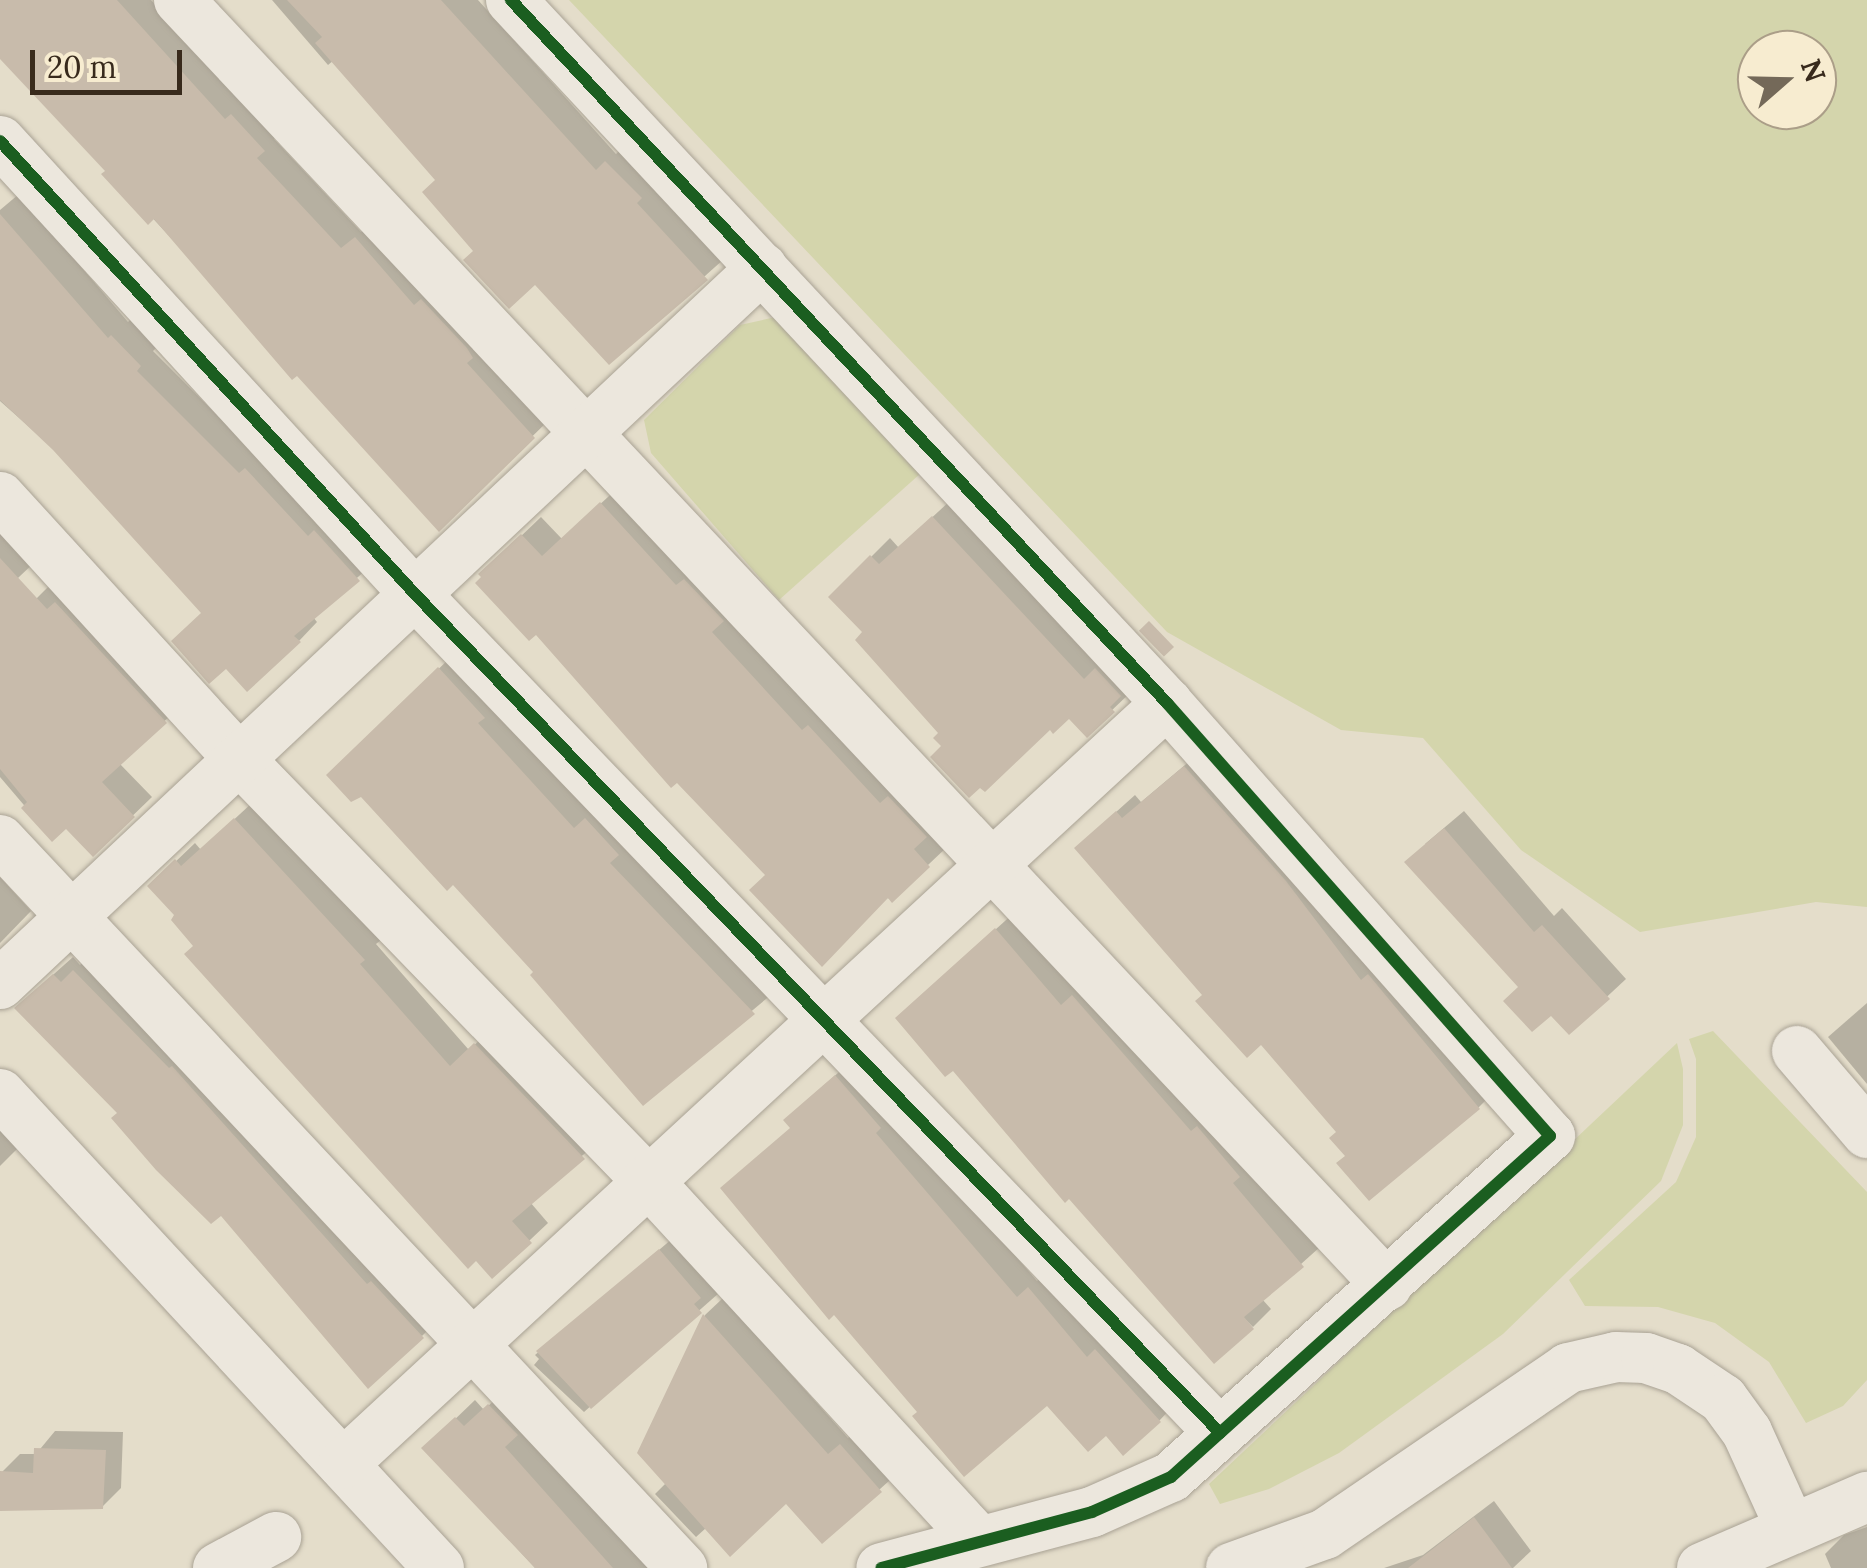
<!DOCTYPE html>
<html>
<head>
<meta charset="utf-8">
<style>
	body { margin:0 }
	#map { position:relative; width:1867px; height:1568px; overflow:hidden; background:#e4ddca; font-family:Lora,serif }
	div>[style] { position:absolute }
	.green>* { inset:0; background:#d4d5ac }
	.shadow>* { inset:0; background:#0003 }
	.building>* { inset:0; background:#c8bbab; transform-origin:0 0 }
	.roads { filter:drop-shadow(0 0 2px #a9a294) drop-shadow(0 0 2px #a9a294) }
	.minor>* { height:50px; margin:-25px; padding:0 25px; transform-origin:25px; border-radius:25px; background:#ece7dd }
	.cycleway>* { height:12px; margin:-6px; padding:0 6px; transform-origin:6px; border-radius:6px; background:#1b5e20 }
	span { translate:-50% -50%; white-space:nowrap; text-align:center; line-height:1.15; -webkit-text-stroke:8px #f7ecd0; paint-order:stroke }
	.north { position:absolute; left:1737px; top:30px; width:100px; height:100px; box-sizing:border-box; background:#f7ecd0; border:2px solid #ab9e88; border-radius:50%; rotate:70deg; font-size:28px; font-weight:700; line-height:40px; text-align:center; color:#382a1c }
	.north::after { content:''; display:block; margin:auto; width:35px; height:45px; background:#746959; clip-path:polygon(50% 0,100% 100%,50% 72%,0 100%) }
	.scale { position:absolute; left:30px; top:50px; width:152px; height:45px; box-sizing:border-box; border:5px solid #382a1c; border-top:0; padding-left:12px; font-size:30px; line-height:35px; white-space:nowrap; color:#382a1c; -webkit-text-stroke:8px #f7ecd0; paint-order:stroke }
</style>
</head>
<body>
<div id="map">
	<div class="green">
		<i style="clip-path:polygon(evenodd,569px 0,1867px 0,1867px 907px,1816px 902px,1640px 932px,1521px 850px,1423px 738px,1341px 730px,1167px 632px,569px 0,1757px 50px,1817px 50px,1817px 110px,1757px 110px,1757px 50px)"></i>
		<i style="clip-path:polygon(785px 315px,930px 465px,779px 600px,651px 453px,644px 420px,740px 325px)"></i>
		<i style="clip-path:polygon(1713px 1031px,1867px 1192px,1867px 1380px,1843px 1406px,1806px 1423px,1769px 1362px,1715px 1323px,1658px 1307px,1585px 1306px,1569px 1280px,1676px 1182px,1696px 1137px,1696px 1059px,1689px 1039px)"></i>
		<i style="clip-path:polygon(1677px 1043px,1683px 1069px,1683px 1125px,1661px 1181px,1503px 1334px,1339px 1453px,1269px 1489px,1220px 1504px,1209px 1484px)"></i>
	</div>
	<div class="shadow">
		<i style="clip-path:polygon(0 0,151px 0,245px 103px,281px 131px,274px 139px,361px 232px,374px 220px,551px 418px,439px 528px,0 53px)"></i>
		<i style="clip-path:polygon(272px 0,478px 0,616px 154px,625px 145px,724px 259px,610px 361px,535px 281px,476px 250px,438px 180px,334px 60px,328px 65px)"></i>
		<i style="clip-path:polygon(19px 194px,128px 322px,131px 319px,158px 346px,153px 351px,259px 457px,376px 561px,313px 617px,317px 622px,299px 641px,204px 612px,54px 449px,0 401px,0 210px)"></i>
		<i style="clip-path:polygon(620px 486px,947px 847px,892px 899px,768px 875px,500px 556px,541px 517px,562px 539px)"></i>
		<i style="clip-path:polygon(952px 499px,1131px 692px,1087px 734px,1069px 716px,944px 746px,941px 733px,866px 632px,831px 597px,890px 538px,899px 548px)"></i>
		<i style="clip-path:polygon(0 517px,37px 560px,0 595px)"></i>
		<i style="clip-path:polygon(55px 580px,184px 703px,119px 763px,152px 797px,93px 854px,67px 826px,52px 838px,0 777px,0 662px,37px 598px)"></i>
		<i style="clip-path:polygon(458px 650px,772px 994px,643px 1102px,537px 972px,454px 882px,361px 794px,330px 775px)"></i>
		<i style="clip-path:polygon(1204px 749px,1497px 1089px,1478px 1108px,1348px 1155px,1339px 1132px,1261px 1041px,1205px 995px,1096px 830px,1135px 795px,1141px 802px)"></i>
		<i style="clip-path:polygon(253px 802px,381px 940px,376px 944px,469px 1050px,494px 1027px,601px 1139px,530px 1202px,548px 1223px,492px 1276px,196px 945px,177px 914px,150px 886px,195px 843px,201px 850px)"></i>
		<i style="clip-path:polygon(1464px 811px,1554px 916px,1562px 908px,1626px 979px,1569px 1032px,1521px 987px,1425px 844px)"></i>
		<i style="clip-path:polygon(0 877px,31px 911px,0 943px)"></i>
		<i style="clip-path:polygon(1015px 912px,1320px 1247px,1262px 1299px,1271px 1309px,1253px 1327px,917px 1000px)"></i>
		<i style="clip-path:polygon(92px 953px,440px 1318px,422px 1336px,221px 1213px,120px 1112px,36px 990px,73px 957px,80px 965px)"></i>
		<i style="clip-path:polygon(1867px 1003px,1867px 1084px,1828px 1037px)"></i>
		<i style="clip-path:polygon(855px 1058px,893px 1113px,1037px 1281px,1048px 1271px,1177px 1402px,1159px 1421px,1106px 1433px,1047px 1402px,920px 1412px,792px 1127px,805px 1102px)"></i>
		<i style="clip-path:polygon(0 1126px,19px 1147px,0 1166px)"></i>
		<i style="clip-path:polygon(679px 1233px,719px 1293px,584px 1412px,534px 1365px,539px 1359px,535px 1355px)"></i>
		<i style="clip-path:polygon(723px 1298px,848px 1438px,860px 1427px,899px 1472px,822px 1541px,787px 1500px,706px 1528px,696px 1537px,655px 1494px,666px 1483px,640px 1453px,705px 1315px)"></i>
		<i style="clip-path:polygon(508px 1387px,659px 1568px,535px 1568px,425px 1448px,475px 1400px,484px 1410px)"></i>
		<i style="clip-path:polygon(55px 1431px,123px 1432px,121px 1488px,102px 1507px,2px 1472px,20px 1454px,36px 1454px)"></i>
		<i style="clip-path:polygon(1494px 1501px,1531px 1551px,1513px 1568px,1384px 1568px,1423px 1555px)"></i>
		<i style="clip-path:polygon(1867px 1527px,1867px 1568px,1831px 1568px,1825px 1554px,1844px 1535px)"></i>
	</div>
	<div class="building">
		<i style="clip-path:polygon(0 0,117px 0,225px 119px,231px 114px,265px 151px,257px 158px,341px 248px,355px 237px,414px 305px,421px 299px,467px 348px,473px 358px,467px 363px,535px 438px,439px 532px,297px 376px,292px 380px,154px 219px,148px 225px,101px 174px,105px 171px,0 59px)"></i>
		<i style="clip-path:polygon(287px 0,441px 0,596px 170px,605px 161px,642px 198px,637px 203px,708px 280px,609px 365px,535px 285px,509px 309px,463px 260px,473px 251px,422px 192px,435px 180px,315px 43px,322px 37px)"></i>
		<i style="clip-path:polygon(0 214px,108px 338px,111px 335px,141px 366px,137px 371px,239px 473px,245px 468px,308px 536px,314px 530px,360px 581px,294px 636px,301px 642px,247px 692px,226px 669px,209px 684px,171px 641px,201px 613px,53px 450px,0 400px)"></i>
		<i style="clip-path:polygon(600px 502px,676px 585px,684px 579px,724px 621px,712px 632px,802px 730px,808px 725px,880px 803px,888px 796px,927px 837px,914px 849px,930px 867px,892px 903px,888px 898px,822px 967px,749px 890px,765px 875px,677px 783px,671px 788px,536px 635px,529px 641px,475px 583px,481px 577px,478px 574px,521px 534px,542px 556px)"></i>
		<i style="clip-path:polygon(932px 516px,1084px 679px,1095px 668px,1121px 696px,1110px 707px,1115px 712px,1087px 738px,1069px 719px,1053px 734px,1050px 730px,985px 792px,980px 788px,969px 798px,930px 757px,941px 746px,933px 738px,938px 733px,855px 640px,862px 632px,828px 597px,870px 555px,879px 564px)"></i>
		<i style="clip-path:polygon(0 558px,47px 609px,55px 602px,167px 723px,102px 782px,135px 817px,93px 857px,66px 829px,52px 842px,21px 808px,27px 802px,0 769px)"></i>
		<i style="left:1149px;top:621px;width:36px;height:14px;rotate:46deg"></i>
		<i style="clip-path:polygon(438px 667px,485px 718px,478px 723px,574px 828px,585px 818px,619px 855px,610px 863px,755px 1014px,643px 1106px,530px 975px,533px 972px,453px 885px,447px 891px,361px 797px,351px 802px,326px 775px)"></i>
		<i style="clip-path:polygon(1184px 766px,1286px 881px,1361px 980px,1368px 974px,1480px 1109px,1369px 1201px,1336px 1163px,1345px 1156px,1329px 1138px,1336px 1132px,1261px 1045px,1247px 1058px,1195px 1001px,1202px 995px,1074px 848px,1116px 811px,1122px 818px)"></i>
		<i style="clip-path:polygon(234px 818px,365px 960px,360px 964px,450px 1066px,474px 1043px,585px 1159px,512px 1221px,532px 1243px,492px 1279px,476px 1261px,468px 1269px,184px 954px,193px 946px,171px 920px,174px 915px,147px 886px,175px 859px,181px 866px)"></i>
		<i style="clip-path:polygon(1444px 828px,1534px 932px,1542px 925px,1610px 999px,1569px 1035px,1551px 1016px,1532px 1032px,1503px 1001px,1518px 987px,1404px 862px)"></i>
		<i style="clip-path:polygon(995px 928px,1061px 1005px,1072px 995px,1191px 1131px,1197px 1126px,1240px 1177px,1233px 1183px,1304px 1267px,1244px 1317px,1254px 1329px,1214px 1364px,1069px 1199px,1065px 1203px,953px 1071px,945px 1077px,895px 1018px)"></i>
		<i style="clip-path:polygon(73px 970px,169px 1068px,172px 1066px,367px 1284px,371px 1281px,424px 1338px,368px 1389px,221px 1216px,211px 1224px,156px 1170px,111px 1118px,117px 1113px,14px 1008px,53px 974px,61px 982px)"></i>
		<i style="clip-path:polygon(835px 1075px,881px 1128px,876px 1133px,1017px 1297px,1028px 1287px,1087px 1357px,1095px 1349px,1161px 1422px,1123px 1456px,1106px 1436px,1088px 1452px,1047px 1406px,964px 1477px,912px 1416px,917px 1412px,834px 1315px,829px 1320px,720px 1188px,790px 1128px,783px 1120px)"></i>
		<i style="clip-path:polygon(659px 1249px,701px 1298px,694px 1304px,702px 1313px,591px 1409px,536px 1351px)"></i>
		<i style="clip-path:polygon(703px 1314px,828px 1454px,840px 1444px,882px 1492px,822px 1544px,786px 1504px,730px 1557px,637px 1453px)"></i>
		<i style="clip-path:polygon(488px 1404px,518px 1435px,505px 1447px,613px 1568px,535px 1568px,421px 1448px,455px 1417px,464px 1426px)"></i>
		<i style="clip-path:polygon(34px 1448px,106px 1450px,103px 1509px,0 1511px,0 1471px,33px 1473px)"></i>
		<i style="clip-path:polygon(1474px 1517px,1512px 1568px,1408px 1568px)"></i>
	</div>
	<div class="roads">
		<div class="minor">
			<i style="left:179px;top:0;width:1764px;rotate:46.77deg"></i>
			<i style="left:511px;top:0;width:962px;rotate:46.98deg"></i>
			<i style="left:1167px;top:703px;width:578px;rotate:48.51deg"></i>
			<i style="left:1550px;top:1136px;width:510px;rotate:138.02deg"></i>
			<i style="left:1171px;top:1477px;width:86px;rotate:156.1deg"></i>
			<i style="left:1092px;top:1512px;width:218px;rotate:165.1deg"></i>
			<i style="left:0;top:141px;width:613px;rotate:47.51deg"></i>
			<i style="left:414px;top:593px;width:1164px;rotate:46.18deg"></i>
			<i style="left:0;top:497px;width:355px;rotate:47.6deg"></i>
			<i style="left:239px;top:759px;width:586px;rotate:45.9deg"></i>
			<i style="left:647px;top:1180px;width:490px;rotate:47.4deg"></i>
			<i style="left:0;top:840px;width:998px;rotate:46.87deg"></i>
			<i style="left:0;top:984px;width:1046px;rotate:-43.22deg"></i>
			<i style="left:1797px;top:1051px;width:108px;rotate:49.5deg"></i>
			<i style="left:0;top:1094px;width:646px;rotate:47.2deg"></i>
			<i style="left:343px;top:1464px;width:1122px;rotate:-42.72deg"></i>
			<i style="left:218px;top:1568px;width:66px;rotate:-28.1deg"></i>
			<i style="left:1231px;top:1568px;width:100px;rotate:-19.9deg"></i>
			<i style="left:1325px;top:1534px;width:294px;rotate:-34.3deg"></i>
			<i style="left:1568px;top:1368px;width:49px;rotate:-12.9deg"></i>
			<i style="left:1616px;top:1357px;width:30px;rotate:2deg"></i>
			<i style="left:1646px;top:1358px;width:34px;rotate:19deg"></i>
			<i style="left:1678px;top:1369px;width:54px;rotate:33.7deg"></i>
			<i style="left:1723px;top:1399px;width:41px;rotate:54deg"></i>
			<i style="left:1747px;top:1432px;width:104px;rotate:65.6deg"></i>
			<i style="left:1702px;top:1568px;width:180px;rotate:-23.3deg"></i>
		</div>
	</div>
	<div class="cycleway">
		<i style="left:511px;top:0;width:962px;rotate:46.98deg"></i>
		<i style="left:1167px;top:703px;width:578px;rotate:48.51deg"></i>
		<i style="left:1550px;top:1136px;width:510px;rotate:138.02deg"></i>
		<i style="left:1171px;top:1477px;width:86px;rotate:156.1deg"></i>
		<i style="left:1092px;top:1512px;width:218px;rotate:165.1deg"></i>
		<i style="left:0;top:141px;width:613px;rotate:47.51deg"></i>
		<i style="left:414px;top:593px;width:1164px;rotate:46.18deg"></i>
	</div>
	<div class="north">N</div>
	<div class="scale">20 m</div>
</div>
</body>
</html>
